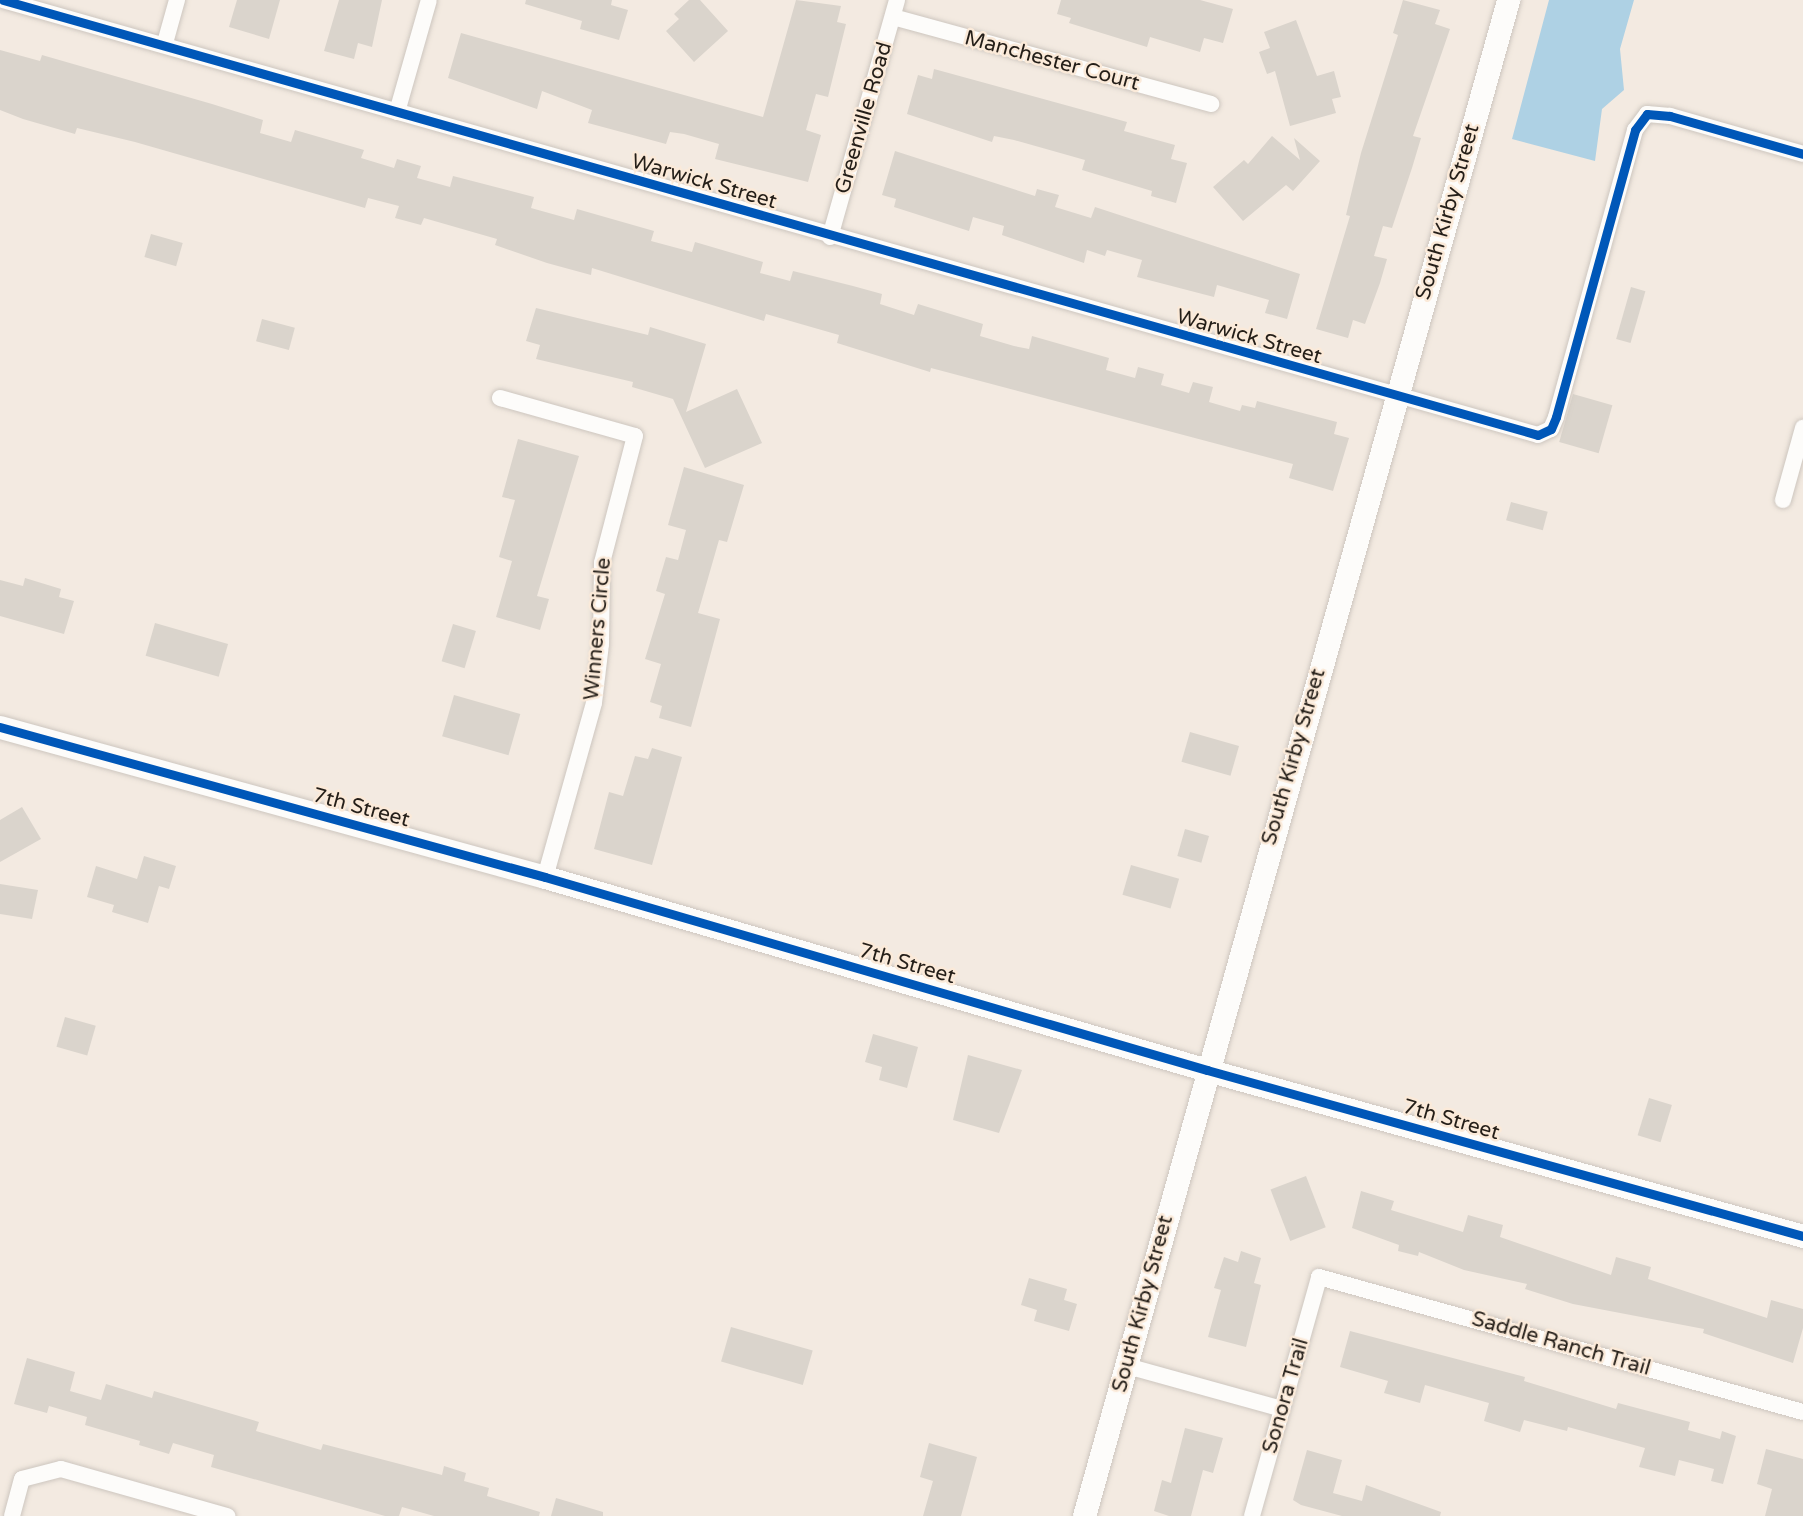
<!DOCTYPE html>
<html>
<head>
<meta charset="utf-8">
<style>
	body { margin:0 }
	#map { position:relative; width:1803px; height:1516px; overflow:hidden; background:#f3eae1; font-family:"Varela Round",sans-serif }
	div>[style] { position:absolute }
	.water>* { inset:0; background:#aed1e4 }
	.building>* { inset:0; background:#dad4cc; transform-origin:0 0 }
	.roads { filter:drop-shadow(0 0 2px #cdc6bf) drop-shadow(0 0 2px #cdc6bf) }
	.street>* { height:16px; margin:-8px; padding:0 8px; transform-origin:8px; border-radius:8px; background:#fdfcfa }
	.secondary>* { height:23px; margin:-11.5px; padding:0 11.5px; transform-origin:11.5px; border-radius:11.5px; background:#fdfcfa }
	.cycleway>* { height:9px; margin:-4.5px; padding:0 4.5px; transform-origin:4.5px; border-radius:4.5px; background:#0057b8 }
	span { translate:-50% -50%; white-space:nowrap; text-align:center; line-height:1.15; -webkit-text-stroke:5px #fbead9; paint-order:stroke }
	.street-label { font-size:21px; color:#241e18 }
</style>
</head>
<body>
<div id="map">
	<div class="water">
		<i style="clip-path:polygon(1549px 0,1634px 0,1620px 49px,1624px 90px,1602px 109px,1595px 161px,1512px 139px)"></i>
	</div>
	<div class="building">
		<i style="clip-path:polygon(237px 0,280px 0,269px 39px,229px 27px)"></i>
		<i style="clip-path:polygon(339px 0,382px 0,372px 47px,358px 43px,354px 59px,324px 51px)"></i>
		<i style="clip-path:polygon(526px 0,612px 0,611px 5px,628px 10px,619px 40px,580px 29px,582px 21px,525px 4px)"></i>
		<i style="clip-path:polygon(689px 0,700px 0,728px 31px,694px 62px,666px 31px,679px 19px,674px 14px)"></i>
		<i style="clip-path:polygon(796px 0,841px 6px,837px 22px,846px 24px,828px 97px,816px 94px,806px 130px,821px 135px,808px 182px,715px 159px,719px 144px,684px 134px,670px 132px,666px 144px,588px 123px,592px 110px,542px 91px,537px 109px,448px 78px,461px 33px,763px 117px)"></i>
		<i style="clip-path:polygon(1061px 0,1200px 0,1233px 9px,1223px 43px,1204px 38px,1200px 52px,1150px 37px,1147px 47px,1069px 23px,1071px 18px,1057px 14px)"></i>
		<i style="clip-path:polygon(1403px 0,1440px 10px,1435px 24px,1450px 29px,1413px 136px,1421px 138px,1412px 168px,1392px 228px,1383px 226px,1374px 256px,1387px 259px,1380px 283px,1365px 324px,1353px 320px,1348px 338px,1316px 329px,1350px 216px,1346px 215px,1361px 153px,1398px 35px,1393px 33px)"></i>
		<i style="clip-path:polygon(1296px 20px,1317px 76px,1334px 71px,1341px 97px,1332px 99px,1336px 113px,1290px 126px,1275px 71px,1267px 74px,1259px 52px,1270px 48px,1264px 32px)"></i>
		<i style="clip-path:polygon(0 50px,40px 61px,42px 55px,212px 104px,263px 120px,260px 133px,291px 142px,295px 130px,364px 150px,361px 158px,394px 168px,397px 159px,421px 166px,417px 178px,450px 187px,453px 176px,534px 197px,531px 208px,574px 220px,577px 209px,654px 231px,651px 241px,692px 252px,695px 242px,763px 262px,760px 273px,790px 281px,793px 271px,853px 286px,882px 294px,880px 304px,914px 315px,918px 304px,983px 324px,980px 336px,1014px 346px,1029px 349px,1032px 336px,1109px 358px,1106px 370px,1135px 378px,1138px 367px,1164px 374px,1161px 385px,1189px 393px,1193px 382px,1213px 387px,1209px 402px,1240px 411px,1242px 405px,1255px 408px,1257px 401px,1337px 422px,1334px 434px,1349px 438px,1333px 491px,1289px 478px,1293px 464px,931px 368px,930px 372px,837px 343px,839px 335px,766px 314px,764px 321px,592px 268px,591px 275px,547px 263px,495px 245px,497px 239px,424px 218px,421px 225px,395px 218px,399px 206px,368px 198px,365px 208px,135px 142px,77px 128px,75px 134px,23px 119px,0 110px)"></i>
		<i style="clip-path:polygon(934px 69px,1127px 122px,1124px 131px,1175px 145px,1171px 159px,1187px 163px,1176px 203px,1151px 196px,1152px 191px,1082px 170px,1085px 160px,1014px 140px,994px 136px,992px 142px,907px 114px,918px 75px,932px 79px)"></i>
		<i style="clip-path:polygon(1272px 136px,1300px 160px,1294px 138px,1320px 161px,1293px 191px,1286px 185px,1243px 221px,1213px 187px,1244px 160px,1248px 164px)"></i>
		<i style="clip-path:polygon(895px 151px,1035px 196px,1037px 189px,1059px 195px,1055px 207px,1091px 218px,1095px 207px,1300px 274px,1287px 319px,1265px 313px,1269px 300px,1217px 285px,1214px 297px,1137px 277px,1142px 260px,1107px 250px,1105px 256px,1087px 250px,1084px 263px,1002px 235px,1004px 226px,973px 217px,969px 231px,894px 207px,896px 199px,882px 195px)"></i>
		<i style="left:151px;top:234px;width:33px;height:24px;rotate:16deg"></i>
		<i style="left:1631px;top:287px;width:15px;height:54px;rotate:16deg"></i>
		<i style="clip-path:polygon(536px 308px,648px 335px,650px 327px,706px 344px,686px 412px,737px 389px,762px 443px,705px 468px,673px 399px,632px 387px,633px 382px,536px 359px,540px 345px,526px 341px)"></i>
		<i style="left:262px;top:319px;width:34px;height:23px;rotate:15deg"></i>
		<i style="left:1573px;top:394px;width:41px;height:50px;rotate:16deg"></i>
		<i style="clip-path:polygon(518px 439px,579px 456px,537px 596px,549px 599px,540px 630px,496px 617px,512px 561px,499px 557px,515px 500px,502px 497px)"></i>
		<i style="clip-path:polygon(684px 467px,744px 485px,727px 542px,719px 540px,698px 613px,720px 619px,691px 727px,659px 718px,662px 706px,650px 702px,661px 664px,645px 659px,665px 594px,656px 591px,666px 557px,678px 560px,686px 530px,668px 525px)"></i>
		<i style="left:1511px;top:502px;width:38px;height:19px;rotate:15deg"></i>
		<i style="clip-path:polygon(25px 578px,61px 589px,59px 597px,74px 601px,64px 634px,0 616px,0 580px,23px 586px)"></i>
		<i style="left:155px;top:623px;width:76px;height:34px;rotate:16deg"></i>
		<i style="left:453px;top:624px;width:24px;height:39px;rotate:17deg"></i>
		<i style="left:454px;top:695px;width:69px;height:43px;rotate:16deg"></i>
		<i style="left:1190px;top:732px;width:51px;height:31px;rotate:16deg"></i>
		<i style="clip-path:polygon(652px 748px,682px 757px,652px 865px,594px 849px,609px 792px,623px 796px,635px 756px,648px 759px)"></i>
		<i style="clip-path:polygon(22px 807px,41px 839px,0 862px,0 820px)"></i>
		<i style="left:1185px;top:829px;width:25px;height:28px;rotate:16deg"></i>
		<i style="clip-path:polygon(144px 856px,176px 866px,169px 889px,159px 886px,148px 923px,112px 912px,114px 905px,87px 897px,96px 866px,137px 879px)"></i>
		<i style="left:1131px;top:865px;width:50px;height:31px;rotate:16deg"></i>
		<i style="clip-path:polygon(0 884px,38px 890px,32px 919px,0 914px)"></i>
		<i style="left:65px;top:1017px;width:32px;height:31px;rotate:16deg"></i>
		<i style="clip-path:polygon(873px 1034px,918px 1047px,907px 1088px,879px 1080px,882px 1067px,865px 1062px)"></i>
		<i style="clip-path:polygon(968px 1055px,1022px 1070px,999px 1133px,953px 1120px)"></i>
		<i style="left:1649px;top:1098px;width:24px;height:39px;rotate:17deg"></i>
		<i style="left:1306px;top:1176px;width:55px;height:38px;rotate:69deg"></i>
		<i style="clip-path:polygon(1361px 1191px,1394px 1201px,1391px 1210px,1463px 1232px,1468px 1215px,1503px 1225px,1500px 1237px,1611px 1275px,1616px 1257px,1651px 1267px,1648px 1279px,1767px 1318px,1771px 1300px,1803px 1309px,1803px 1328px,1793px 1363px,1703px 1333px,1704px 1329px,1573px 1304px,1525px 1289px,1527px 1284px,1464px 1270px,1419px 1252px,1418px 1256px,1398px 1251px,1399px 1245px,1352px 1228px)"></i>
		<i style="clip-path:polygon(1241px 1251px,1261px 1258px,1254px 1283px,1261px 1285px,1246px 1347px,1208px 1337px,1221px 1290px,1214px 1288px,1224px 1257px,1238px 1262px)"></i>
		<i style="clip-path:polygon(1029px 1278px,1067px 1289px,1064px 1300px,1077px 1304px,1069px 1331px,1034px 1321px,1037px 1310px,1021px 1305px)"></i>
		<i style="left:731px;top:1327px;width:85px;height:36px;rotate:16deg"></i>
		<i style="clip-path:polygon(1350px 1331px,1525px 1377px,1524px 1381px,1616px 1409px,1618px 1403px,1690px 1422px,1688px 1430px,1720px 1439px,1722px 1431px,1736px 1436px,1723px 1484px,1711px 1481px,1714px 1469px,1679px 1460px,1675px 1476px,1639px 1467px,1645px 1448px,1568px 1427px,1567px 1431px,1524px 1420px,1520px 1432px,1484px 1421px,1489px 1403px,1425px 1385px,1420px 1403px,1384px 1393px,1388px 1381px,1340px 1367px)"></i>
		<i style="clip-path:polygon(27px 1358px,75px 1372px,70px 1391px,101px 1400px,106px 1384px,152px 1398px,154px 1391px,259px 1422px,256px 1431px,321px 1450px,323px 1444px,442px 1475px,444px 1466px,466px 1473px,464px 1481px,489px 1488px,487px 1496px,540px 1512px,539px 1516px,434px 1516px,402px 1507px,399px 1516px,385px 1516px,211px 1467px,214px 1455px,173px 1443px,169px 1454px,139px 1445px,140px 1441px,85px 1425px,87px 1417px,49px 1406px,47px 1413px,14px 1404px)"></i>
		<i style="clip-path:polygon(1185px 1428px,1223px 1438px,1213px 1473px,1203px 1470px,1191px 1516px,1169px 1516px,1154px 1511px,1162px 1480px,1171px 1483px)"></i>
		<i style="clip-path:polygon(929px 1443px,977px 1457px,961px 1516px,923px 1516px,933px 1481px,920px 1477px)"></i>
		<i style="clip-path:polygon(1766px 1449px,1803px 1459px,1803px 1516px,1765px 1516px,1772px 1489px,1757px 1484px)"></i>
		<i style="clip-path:polygon(1307px 1450px,1342px 1460px,1333px 1493px,1362px 1501px,1366px 1485px,1441px 1512px,1440px 1516px,1342px 1516px,1301px 1505px,1293px 1500px)"></i>
		<i style="clip-path:polygon(556px 1498px,603px 1512px,603px 1516px,551px 1516px)"></i>
	</div>
	<div class="roads">
		<div class="street">
			<i style="left:3px;top:0;width:1595px;rotate:15.82deg"></i>
			<i style="left:1538px;top:435px;width:14px;rotate:-25deg"></i>
			<i style="left:1551px;top:429px;width:13px;rotate:-67deg"></i>
			<i style="left:1556px;top:417px;width:298px;rotate:-74.6deg"></i>
			<i style="left:1635px;top:130px;width:20px;rotate:-53deg"></i>
			<i style="left:1647px;top:114px;width:23px;rotate:5deg"></i>
			<i style="left:1670px;top:116px;width:138px;rotate:15.9deg"></i>
			<i style="left:893px;top:17px;width:330px;rotate:15.3deg"></i>
			<i style="left:165px;top:43px;width:45px;rotate:-74.4deg"></i>
			<i style="left:397px;top:112px;width:116px;rotate:-74.1deg"></i>
			<i style="left:830px;top:237px;width:246px;rotate:-74.2deg"></i>
			<i style="left:500px;top:398px;width:140px;rotate:15.7deg"></i>
			<i style="left:635px;top:436px;width:131px;rotate:104.6deg"></i>
			<i style="left:602px;top:563px;width:81px;rotate:90.7deg"></i>
			<i style="left:601px;top:644px;width:59px;rotate:96.8deg"></i>
			<i style="left:594px;top:703px;width:181px;rotate:105.7deg"></i>
			<i style="left:1783px;top:500px;width:75px;rotate:-74.5deg"></i>
			<i style="left:1127px;top:1366px;width:161px;rotate:15.5deg"></i>
			<i style="left:12px;top:1516px;width:38px;rotate:-75deg"></i>
			<i style="left:22px;top:1479px;width:40px;rotate:-14.4deg"></i>
			<i style="left:61px;top:1469px;width:173px;rotate:15.8deg"></i>
			<i style="left:1252px;top:1516px;width:248px;rotate:-74.3deg"></i>
			<i style="left:1319px;top:1277px;width:502px;rotate:15.59deg"></i>
		</div>
		<div class="secondary">
			<i style="left:0;top:727px;width:565px;rotate:15.39deg"></i>
			<i style="left:545px;top:877px;width:690px;rotate:16.25deg"></i>
			<i style="left:1207px;top:1070px;width:619px;rotate:15.56deg"></i>
			<i style="left:1084px;top:1516px;width:1574px;rotate:-74.37deg"></i>
		</div>
	</div>
	<div class="cycleway">
		<i style="left:3px;top:0;width:1595px;rotate:15.82deg"></i>
		<i style="left:1538px;top:435px;width:14px;rotate:-25deg"></i>
		<i style="left:1551px;top:429px;width:13px;rotate:-67deg"></i>
		<i style="left:1556px;top:417px;width:298px;rotate:-74.6deg"></i>
		<i style="left:1635px;top:130px;width:20px;rotate:-53deg"></i>
		<i style="left:1647px;top:114px;width:23px;rotate:5deg"></i>
		<i style="left:1670px;top:116px;width:138px;rotate:15.9deg"></i>
		<i style="left:0;top:727px;width:565px;rotate:15.39deg"></i>
		<i style="left:545px;top:877px;width:690px;rotate:16.25deg"></i>
		<i style="left:1207px;top:1070px;width:619px;rotate:15.56deg"></i>
	</div>
	<div class="street-label">
		<span style="left:1052px;top:61px;rotate:15deg">Manchester Court</span>
		<span style="left:864px;top:118px;rotate:-74deg">Greenville Road</span>
		<span style="left:704px;top:182px;rotate:16deg">Warwick Street</span>
		<span style="left:1448px;top:212px;rotate:-74deg">South Kirby Street</span>
		<span style="left:1249px;top:337px;rotate:16deg">Warwick Street</span>
		<span style="left:598px;top:629px;rotate:-85deg">Winners Circle</span>
		<span style="left:1294px;top:757px;rotate:-74deg">South Kirby Street</span>
		<span style="left:361px;top:808px;rotate:15deg">7th Street</span>
		<span style="left:907px;top:964px;rotate:16deg">7th Street</span>
		<span style="left:1451px;top:1120px;rotate:16deg">7th Street</span>
		<span style="left:1143px;top:1304px;rotate:-75deg">South Kirby Street</span>
		<span style="left:1561px;top:1344px;rotate:16deg">Saddle Ranch Trail</span>
		<span style="left:1286px;top:1396px;rotate:-74deg">Sonora Trail</span>
	</div>
</div>
</body>
</html>
